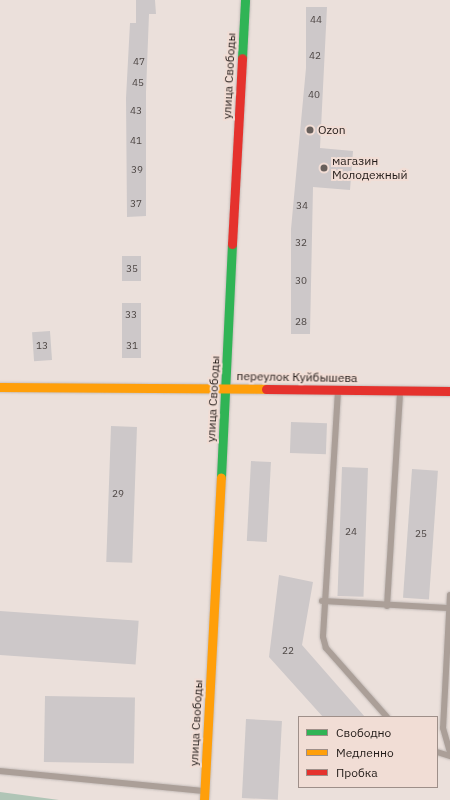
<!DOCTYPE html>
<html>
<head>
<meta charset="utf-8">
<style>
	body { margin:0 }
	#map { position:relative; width:450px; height:800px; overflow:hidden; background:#ebe0db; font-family:"IBM Plex Sans",sans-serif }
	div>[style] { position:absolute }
	.forest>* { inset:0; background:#b0c5b6 }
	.building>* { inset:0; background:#cdc8c9; transform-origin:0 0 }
	.roads { filter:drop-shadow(0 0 1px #c5bdba) drop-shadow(0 0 1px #c5bdba) }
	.lane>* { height:6px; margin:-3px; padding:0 3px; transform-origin:3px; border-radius:3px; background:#ab9f98 }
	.fast>* { height:9px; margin:-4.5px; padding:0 4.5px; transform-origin:4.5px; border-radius:4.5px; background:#30b455 }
	.slow>* { height:9px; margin:-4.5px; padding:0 4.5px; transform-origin:4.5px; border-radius:4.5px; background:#ff9f0a }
	.jam>* { height:9px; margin:-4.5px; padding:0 4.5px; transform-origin:4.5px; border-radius:4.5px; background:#e5322d }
	.dots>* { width:11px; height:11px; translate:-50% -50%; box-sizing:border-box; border:2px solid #f1ddd5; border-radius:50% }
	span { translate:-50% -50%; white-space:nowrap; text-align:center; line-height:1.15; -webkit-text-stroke:4px #f1ddd5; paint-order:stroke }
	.number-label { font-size:10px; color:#4d4644 }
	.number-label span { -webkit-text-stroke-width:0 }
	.street-label { font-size:12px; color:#221b18 }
	.poi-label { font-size:12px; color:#221b18 }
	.left { translate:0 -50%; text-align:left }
	.legend { position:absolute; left:298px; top:716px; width:140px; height:72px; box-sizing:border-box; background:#f1ddd5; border:1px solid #9e8f89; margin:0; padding:5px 7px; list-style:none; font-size:12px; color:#221b18 }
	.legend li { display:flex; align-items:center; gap:8px; height:20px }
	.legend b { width:20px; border:1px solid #9e8f89 }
</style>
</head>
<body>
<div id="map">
	<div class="forest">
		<i style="clip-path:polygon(0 792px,59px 800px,0 800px)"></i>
	</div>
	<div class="building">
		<i style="clip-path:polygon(136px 0,155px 0,156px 14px,149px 14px,146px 92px,146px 216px,127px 217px,126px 98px,130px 23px,136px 23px)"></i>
		<i style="clip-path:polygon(306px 7px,327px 7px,320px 148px,353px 151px,350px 190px,313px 187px,310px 334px,291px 334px,291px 229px,306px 68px)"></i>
		<i style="left:122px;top:256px;width:19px;height:25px"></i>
		<i style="left:122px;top:303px;width:19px;height:55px"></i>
		<i style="left:50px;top:331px;width:29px;height:18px;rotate:86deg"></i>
		<i style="left:291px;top:422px;width:36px;height:31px;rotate:2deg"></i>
		<i style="left:111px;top:426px;width:26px;height:136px;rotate:2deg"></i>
		<i style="left:251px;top:461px;width:20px;height:80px;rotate:3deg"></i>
		<i style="left:342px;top:467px;width:26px;height:129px;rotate:2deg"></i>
		<i style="left:412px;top:469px;width:26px;height:129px;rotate:4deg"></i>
		<i style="clip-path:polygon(279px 575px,313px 582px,302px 645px,365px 717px,323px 717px,269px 657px)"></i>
		<i style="left:0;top:611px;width:139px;height:44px;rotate:4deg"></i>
		<i style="left:45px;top:696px;width:90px;height:66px;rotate:1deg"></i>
		<i style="left:246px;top:719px;width:36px;height:79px;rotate:3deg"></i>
	</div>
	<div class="roads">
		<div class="lane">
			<i style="left:338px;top:391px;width:246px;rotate:93.5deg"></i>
			<i style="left:323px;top:637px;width:11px;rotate:75deg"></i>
			<i style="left:326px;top:648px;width:92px;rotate:48.5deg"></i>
			<i style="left:450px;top:595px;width:133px;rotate:93deg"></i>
			<i style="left:443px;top:728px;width:25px;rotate:74deg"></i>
			<i style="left:322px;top:601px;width:127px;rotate:3.2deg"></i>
			<i style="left:387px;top:606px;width:214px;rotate:-86.5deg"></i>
			<i style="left:437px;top:752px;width:14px;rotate:17deg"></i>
			<i style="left:0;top:771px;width:204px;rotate:5.6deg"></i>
		</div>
		<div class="fast">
			<i style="left:242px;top:58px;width:58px;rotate:-87deg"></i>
			<i style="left:221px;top:477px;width:233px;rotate:-87.3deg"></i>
		</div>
		<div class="slow">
			<i style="left:0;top:387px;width:266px;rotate:0.4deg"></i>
			<i style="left:204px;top:800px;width:323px;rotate:-87deg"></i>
		</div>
		<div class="jam">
			<i style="left:232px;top:244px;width:186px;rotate:-86.9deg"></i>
			<i style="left:266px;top:389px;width:184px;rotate:0.6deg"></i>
		</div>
	</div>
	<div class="dots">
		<i style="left:310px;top:130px;background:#68605c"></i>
		<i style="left:324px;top:168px;background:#68605c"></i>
	</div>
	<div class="number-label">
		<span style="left:316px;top:20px">44</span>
		<span style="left:315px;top:56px">42</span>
		<span style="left:139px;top:62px">47</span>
		<span style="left:138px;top:83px">45</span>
		<span style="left:314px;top:95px">40</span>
		<span style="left:136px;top:111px">43</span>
		<span style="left:136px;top:141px">41</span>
		<span style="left:137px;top:170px">39</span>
		<span style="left:136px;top:204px">37</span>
		<span style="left:302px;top:206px">34</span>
		<span style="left:301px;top:243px">32</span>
		<span style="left:132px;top:269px">35</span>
		<span style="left:301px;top:281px">30</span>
		<span style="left:131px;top:315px">33</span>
		<span style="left:301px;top:322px">28</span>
		<span style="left:42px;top:346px">13</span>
		<span style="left:132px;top:346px">31</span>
		<span style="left:118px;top:494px">29</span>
		<span style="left:351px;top:532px">24</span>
		<span style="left:421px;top:534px">25</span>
		<span style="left:288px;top:651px">22</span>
	</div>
	<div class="street-label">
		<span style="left:229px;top:76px;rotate:-87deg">улица Свободы</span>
		<span style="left:297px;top:377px;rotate:1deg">переулок Куйбышева</span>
		<span style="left:213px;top:399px;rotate:-87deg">улица Свободы</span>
		<span style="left:196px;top:723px;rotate:-87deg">улица Свободы</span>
	</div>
	<div class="poi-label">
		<span class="left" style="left:318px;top:130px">Ozon</span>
		<span class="left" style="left:332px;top:168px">магазин<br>Молодежный</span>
	</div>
	<ul class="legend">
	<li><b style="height:5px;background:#30b455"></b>Свободно</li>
	<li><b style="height:5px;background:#ff9f0a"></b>Медленно</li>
	<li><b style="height:5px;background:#e5322d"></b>Пробка</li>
	</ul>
</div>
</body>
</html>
